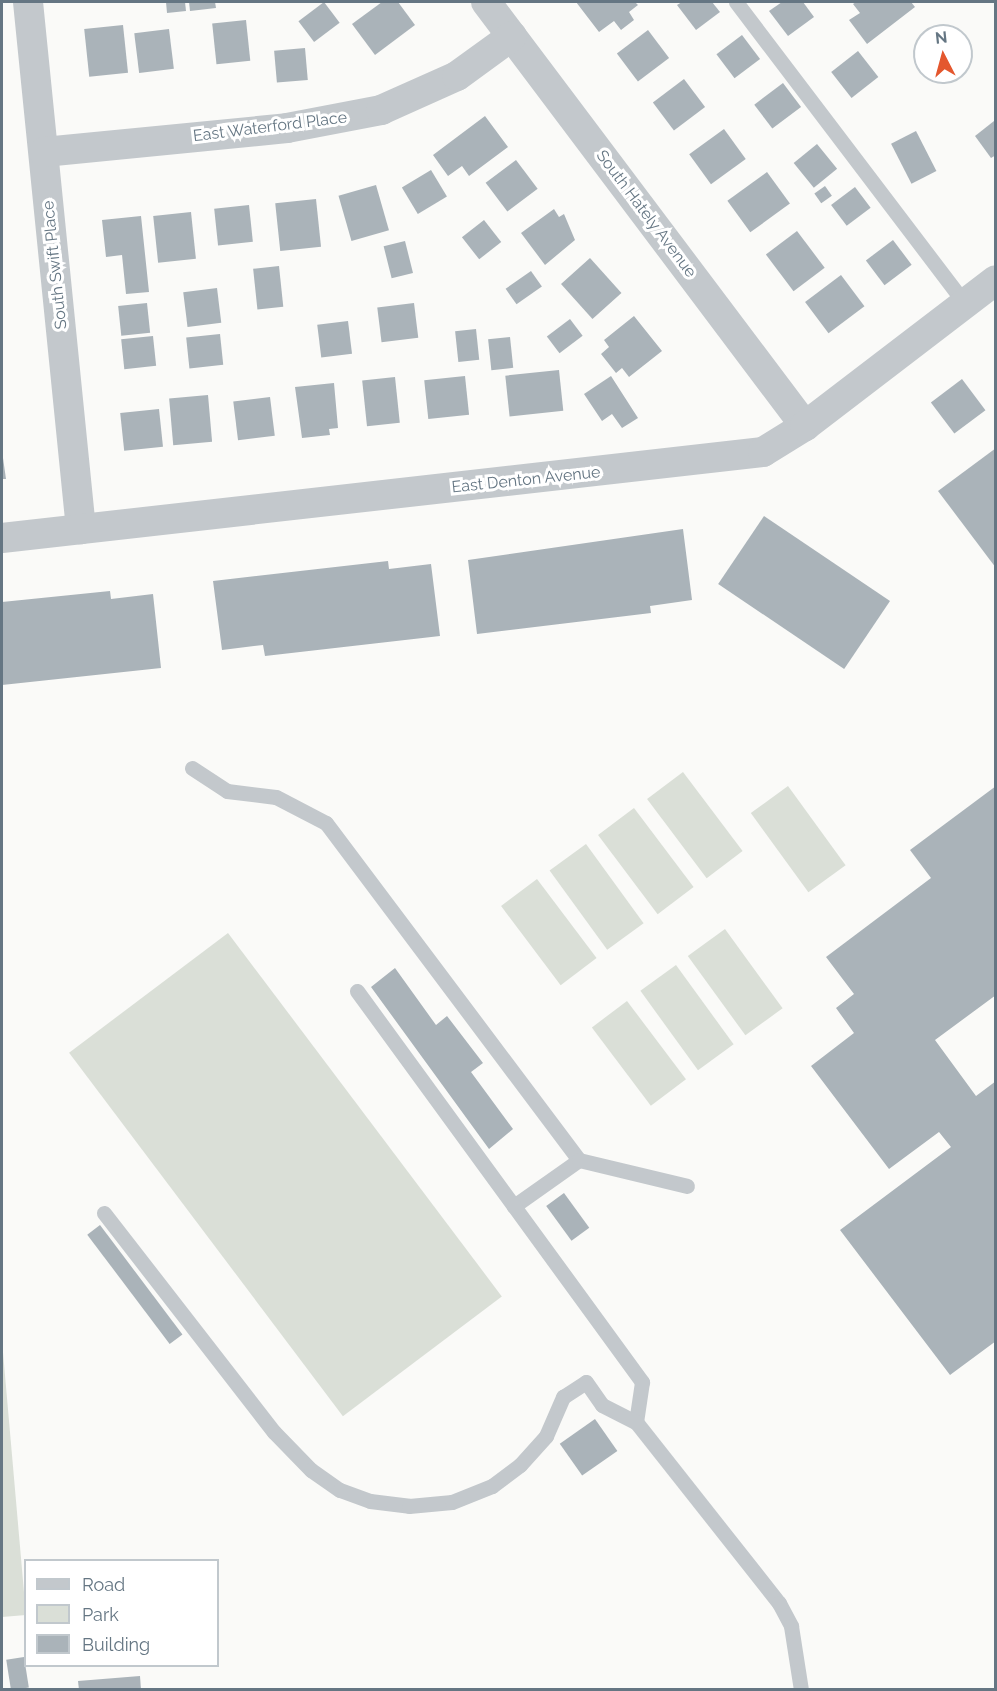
<!DOCTYPE html>
<html>
<head>
<meta charset="utf-8">
<style>
	body { margin:0 }
	#map { position:relative; width:997px; height:1691px; overflow:hidden; background:#fafaf8; font-family:Raleway,sans-serif }
	div>[style] { position:absolute }
	.green>* { inset:0; background:#dadfd7; transform-origin:0 0 }
	.building>* { inset:0; background:#aab3b9; transform-origin:0 0 }
	.lane>* { height:15px; margin:-7.5px; padding:0 7.5px; transform-origin:7.5px; border-radius:7.5px; background:#c3c8cc }
	.street>* { height:30px; margin:-15px; padding:0 15px; transform-origin:15px; border-radius:15px; background:#c3c8cc }
	span { translate:-50% -50%; white-space:nowrap; text-align:center; line-height:1.15; -webkit-text-stroke:6px #fff; paint-order:stroke }
	.street-label { font-size:16px; color:#657683 }
	.frame { position:absolute; inset:0; border:3px solid #657683; pointer-events:none }
	.legend { position:absolute; left:24px; top:1559px; width:195px; height:108px; box-sizing:border-box; background:#fff; border:2px solid #c1c8cd; margin:0; padding:8px 10px; list-style:none; font-size:18px; color:#657683 }
	.legend li { display:flex; align-items:center; gap:12px; height:30px }
	.legend b { width:30px; border:2px solid #c1c8cd }
	.north { position:absolute; left:913px; top:24px; width:60px; height:60px; box-sizing:border-box; background:#fff; border:2px solid #c1c8cd; border-radius:50%; rotate:354deg; font-size:16px; font-weight:700; line-height:24px; text-align:center; color:#657683 }
	.north::after { content:''; display:block; margin:auto; width:21px; height:27px; background:#e4572e; clip-path:polygon(50% 0,100% 100%,50% 72%,0 100%) }
</style>
</head>
<body>
<div id="map">
	<div class="green">
		<i style="left:683px;top:772px;width:99px;height:45px;rotate:53deg"></i>
		<i style="left:788px;top:786px;width:98px;height:46px;rotate:54deg"></i>
		<i style="left:634px;top:808px;width:99px;height:45px;rotate:53deg"></i>
		<i style="left:586px;top:844px;width:98px;height:45px;rotate:54deg"></i>
		<i style="left:537px;top:879px;width:99px;height:45px;rotate:53deg"></i>
		<i style="left:725px;top:929px;width:98px;height:46px;rotate:54deg"></i>
		<i style="left:228px;top:933px;width:455px;height:199px;rotate:53deg"></i>
		<i style="left:676px;top:965px;width:98px;height:44px;rotate:54deg"></i>
		<i style="left:627px;top:1001px;width:98px;height:44px;rotate:53deg"></i>
		<i style="clip-path:polygon(2px 1341px,26px 1615px,2px 1617px)"></i>
	</div>
	<div class="building">
		<i style="clip-path:polygon(166px 2px,185px 2px,186px 11px,167px 13px)"></i>
		<i style="clip-path:polygon(189px 2px,215px 2px,216px 8px,190px 11px)"></i>
		<i style="left:324px;top:2px;width:26px;height:32px;rotate:53deg"></i>
		<i style="clip-path:polygon(382px 2px,398px 2px,415px 25px,375px 55px,352px 24px)"></i>
		<i style="clip-path:polygon(576px 2px,635px 2px,638px 5px,629px 12px,634px 20px,621px 30px,614px 21px,599px 32px)"></i>
		<i style="clip-path:polygon(682px 2px,712px 2px,720px 12px,696px 30px,677px 5px)"></i>
		<i style="clip-path:polygon(782px 2px,803px 2px,814px 17px,788px 36px,769px 11px)"></i>
		<i style="clip-path:polygon(856px 2px,911px 2px,915px 7px,867px 44px,849px 20px,860px 13px,853px 4px)"></i>
		<i style="left:246px;top:20px;width:41px;height:34px;rotate:84deg"></i>
		<i style="left:123px;top:25px;width:48px;height:39px;rotate:84deg"></i>
		<i style="left:169px;top:29px;width:40px;height:35px;rotate:83deg"></i>
		<i style="left:648px;top:30px;width:35px;height:39px;rotate:53deg"></i>
		<i style="left:742px;top:35px;width:30px;height:32px;rotate:53deg"></i>
		<i style="left:305px;top:48px;width:32px;height:31px;rotate:85deg"></i>
		<i style="left:858px;top:51px;width:33px;height:34px;rotate:52deg"></i>
		<i style="left:684px;top:79px;width:35px;height:39px;rotate:53deg"></i>
		<i style="left:783px;top:83px;width:30px;height:36px;rotate:53deg"></i>
		<i style="clip-path:polygon(485px 116px,508px 147px,469px 176px,462px 166px,448px 176px,433px 155px)"></i>
		<i style="clip-path:polygon(994px 121px,996px 155px,991px 158px,975px 136px)"></i>
		<i style="left:724px;top:129px;width:37px;height:43px;rotate:54deg"></i>
		<i style="left:916px;top:131px;width:45px;height:28px;rotate:63deg"></i>
		<i style="left:817px;top:144px;width:32px;height:30px;rotate:51deg"></i>
		<i style="left:516px;top:160px;width:36px;height:38px;rotate:53deg"></i>
		<i style="left:431px;top:170px;width:31px;height:34px;rotate:59deg"></i>
		<i style="left:767px;top:172px;width:39px;height:49px;rotate:54deg"></i>
		<i style="left:376px;top:185px;width:47px;height:39px;rotate:74deg"></i>
		<i style="left:825px;top:186px;width:12px;height:13px;rotate:55deg"></i>
		<i style="left:855px;top:187px;width:26px;height:30px;rotate:53deg"></i>
		<i style="left:316px;top:199px;width:48px;height:41px;rotate:84deg"></i>
		<i style="left:249px;top:205px;width:37px;height:35px;rotate:84deg"></i>
		<i style="clip-path:polygon(554px 209px,559px 217px,564px 214px,575px 240px,545px 265px,521px 233px)"></i>
		<i style="left:191px;top:212px;width:47px;height:38px;rotate:84deg"></i>
		<i style="clip-path:polygon(141px 216px,149px 292px,126px 294px,122px 255px,106px 257px,102px 220px)"></i>
		<i style="left:484px;top:220px;width:28px;height:28px;rotate:52deg"></i>
		<i style="left:797px;top:231px;width:46px;height:39px;rotate:53deg"></i>
		<i style="left:893px;top:240px;width:31px;height:34px;rotate:53deg"></i>
		<i style="left:405px;top:241px;width:33px;height:22px;rotate:76deg"></i>
		<i style="left:590px;top:258px;width:47px;height:39px;rotate:48deg"></i>
		<i style="left:279px;top:266px;width:41px;height:26px;rotate:84deg"></i>
		<i style="left:531px;top:271px;width:19px;height:31px;rotate:55deg"></i>
		<i style="left:841px;top:275px;width:39px;height:45px;rotate:53deg"></i>
		<i style="left:217px;top:288px;width:35px;height:34px;rotate:83deg"></i>
		<i style="left:147px;top:303px;width:30px;height:29px;rotate:84deg"></i>
		<i style="left:414px;top:303px;width:35px;height:37px;rotate:83deg"></i>
		<i style="clip-path:polygon(634px 316px,662px 351px,629px 377px,622px 368px,616px 373px,601px 354px,609px 347px,604px 340px)"></i>
		<i style="left:570px;top:319px;width:21px;height:29px;rotate:53deg"></i>
		<i style="left:348px;top:321px;width:33px;height:31px;rotate:83deg"></i>
		<i style="left:476px;top:329px;width:31px;height:21px;rotate:84deg"></i>
		<i style="left:220px;top:334px;width:31px;height:34px;rotate:84deg"></i>
		<i style="left:153px;top:336px;width:30px;height:32px;rotate:84deg"></i>
		<i style="left:510px;top:337px;width:31px;height:22px;rotate:84deg"></i>
		<i style="left:559px;top:370px;width:41px;height:54px;rotate:84deg"></i>
		<i style="left:465px;top:376px;width:39px;height:41px;rotate:84deg"></i>
		<i style="clip-path:polygon(611px 376px,638px 418px,622px 428px,612px 414px,602px 421px,584px 394px)"></i>
		<i style="left:395px;top:377px;width:46px;height:33px;rotate:84deg"></i>
		<i style="left:962px;top:379px;width:39px;height:39px;rotate:53deg"></i>
		<i style="clip-path:polygon(334px 383px,338px 428px,329px 429px,330px 435px,302px 438px,295px 387px)"></i>
		<i style="left:208px;top:395px;width:47px;height:39px;rotate:85deg"></i>
		<i style="left:270px;top:397px;width:39px;height:37px;rotate:83deg"></i>
		<i style="left:159px;top:409px;width:38px;height:39px;rotate:84deg"></i>
		<i style="clip-path:polygon(996px 448px,996px 568px,938px 491px)"></i>
		<i style="clip-path:polygon(2px 451px,6px 479px,2px 479px)"></i>
		<i style="left:764px;top:516px;width:152px;height:82px;rotate:34deg"></i>
		<i style="clip-path:polygon(683px 529px,692px 600px,650px 606px,651px 613px,477px 634px,468px 560px)"></i>
		<i style="clip-path:polygon(388px 561px,389px 569px,431px 564px,440px 636px,265px 656px,263px 645px,222px 650px,213px 581px)"></i>
		<i style="clip-path:polygon(110px 591px,111px 599px,153px 594px,161px 668px,2px 685px,2px 602px)"></i>
		<i style="clip-path:polygon(996px 786px,996px 995px,935px 1040px,976px 1096px,996px 1081px,996px 1341px,950px 1375px,840px 1230px,951px 1147px,939px 1132px,889px 1169px,811px 1066px,854px 1033px,836px 1008px,854px 994px,826px 957px,931px 878px,910px 850px)"></i>
		<i style="clip-path:polygon(395px 968px,436px 1025px,447px 1016px,483px 1063px,471px 1072px,513px 1129px,489px 1149px,371px 987px)"></i>
		<i style="left:564px;top:1193px;width:43px;height:22px;rotate:54deg"></i>
		<i style="left:100px;top:1225px;width:137px;height:16px;rotate:53deg"></i>
		<i style="left:595px;top:1419px;width:39px;height:43px;rotate:55deg"></i>
		<i style="left:24px;top:1657px;width:31px;height:18px;rotate:81deg"></i>
		<i style="clip-path:polygon(140px 1676px,141px 1690px,79px 1690px,78px 1681px)"></i>
	</div>
	<div class="lane">
		<i style="left:736px;top:2px;width:379px;rotate:52.8deg"></i>
		<i style="left:192px;top:768px;width:42px;rotate:33.3deg"></i>
		<i style="left:227px;top:791px;width:49px;rotate:7deg"></i>
		<i style="left:276px;top:797px;width:56px;rotate:27.5deg"></i>
		<i style="left:326px;top:823px;width:421px;rotate:53.1deg"></i>
		<i style="left:579px;top:1160px;width:80px;rotate:144.7deg"></i>
		<i style="left:357px;top:991px;width:484px;rotate:53.9deg"></i>
		<i style="left:642px;top:1382px;width:40px;rotate:98.5deg"></i>
		<i style="left:636px;top:1422px;width:231px;rotate:51.7deg"></i>
		<i style="left:779px;top:1603px;width:26px;rotate:62deg"></i>
		<i style="left:791px;top:1626px;width:65px;rotate:81.1deg"></i>
		<i style="left:579px;top:1160px;width:111px;rotate:13.5deg"></i>
		<i style="left:104px;top:1213px;width:277px;rotate:52.2deg"></i>
		<i style="left:274px;top:1432px;width:53px;rotate:45.8deg"></i>
		<i style="left:311px;top:1470px;width:35px;rotate:35deg"></i>
		<i style="left:340px;top:1490px;width:32px;rotate:20deg"></i>
		<i style="left:370px;top:1501px;width:39px;rotate:7deg"></i>
		<i style="left:409px;top:1506px;width:43px;rotate:-5.3deg"></i>
		<i style="left:452px;top:1502px;width:43px;rotate:-21.8deg"></i>
		<i style="left:492px;top:1486px;width:35px;rotate:-37deg"></i>
		<i style="left:520px;top:1465px;width:39px;rotate:-48deg"></i>
		<i style="left:546px;top:1436px;width:43px;rotate:-66.4deg"></i>
		<i style="left:563px;top:1397px;width:27px;rotate:-33deg"></i>
		<i style="left:586px;top:1382px;width:28px;rotate:55deg"></i>
		<i style="left:602px;top:1405px;width:38px;rotate:27deg"></i>
	</div>
	<div class="street">
		<i style="left:28px;top:2px;width:530px;rotate:84.26deg"></i>
		<i style="left:486px;top:2px;width:531px;rotate:53.04deg"></i>
		<i style="left:44px;top:152px;width:244px;rotate:-5.6deg"></i>
		<i style="left:287px;top:128px;width:96px;rotate:-10.8deg"></i>
		<i style="left:381px;top:110px;width:83px;rotate:-24.1deg"></i>
		<i style="left:457px;top:76px;width:68px;rotate:-36deg"></i>
		<i style="left:2px;top:538px;width:766px;rotate:-6.45deg"></i>
		<i style="left:763px;top:452px;width:49px;rotate:-31.8deg"></i>
		<i style="left:805px;top:426px;width:240px;rotate:-37.4deg"></i>
	</div>
	<div class="street-label">
		<span style="left:270px;top:127px;rotate:-7deg">East Waterford Place</span>
		<span style="left:646px;top:214px;rotate:53deg">South Hately Avenue</span>
		<span style="left:55px;top:265px;rotate:-96deg">South Swift Place</span>
		<span style="left:526px;top:480px;rotate:-6deg">East Denton Avenue</span>
	</div>
	<div class="frame"></div>
	<ul class="legend">
	<li><b style="height:8px;background:#c3c8cc"></b>Road</li>
	<li><b style="height:16px;background:#dadfd7"></b>Park</li>
	<li><b style="height:16px;background:#aab3b9"></b>Building</li>
	</ul>
	<div class="north">N</div>
</div>
</body>
</html>
